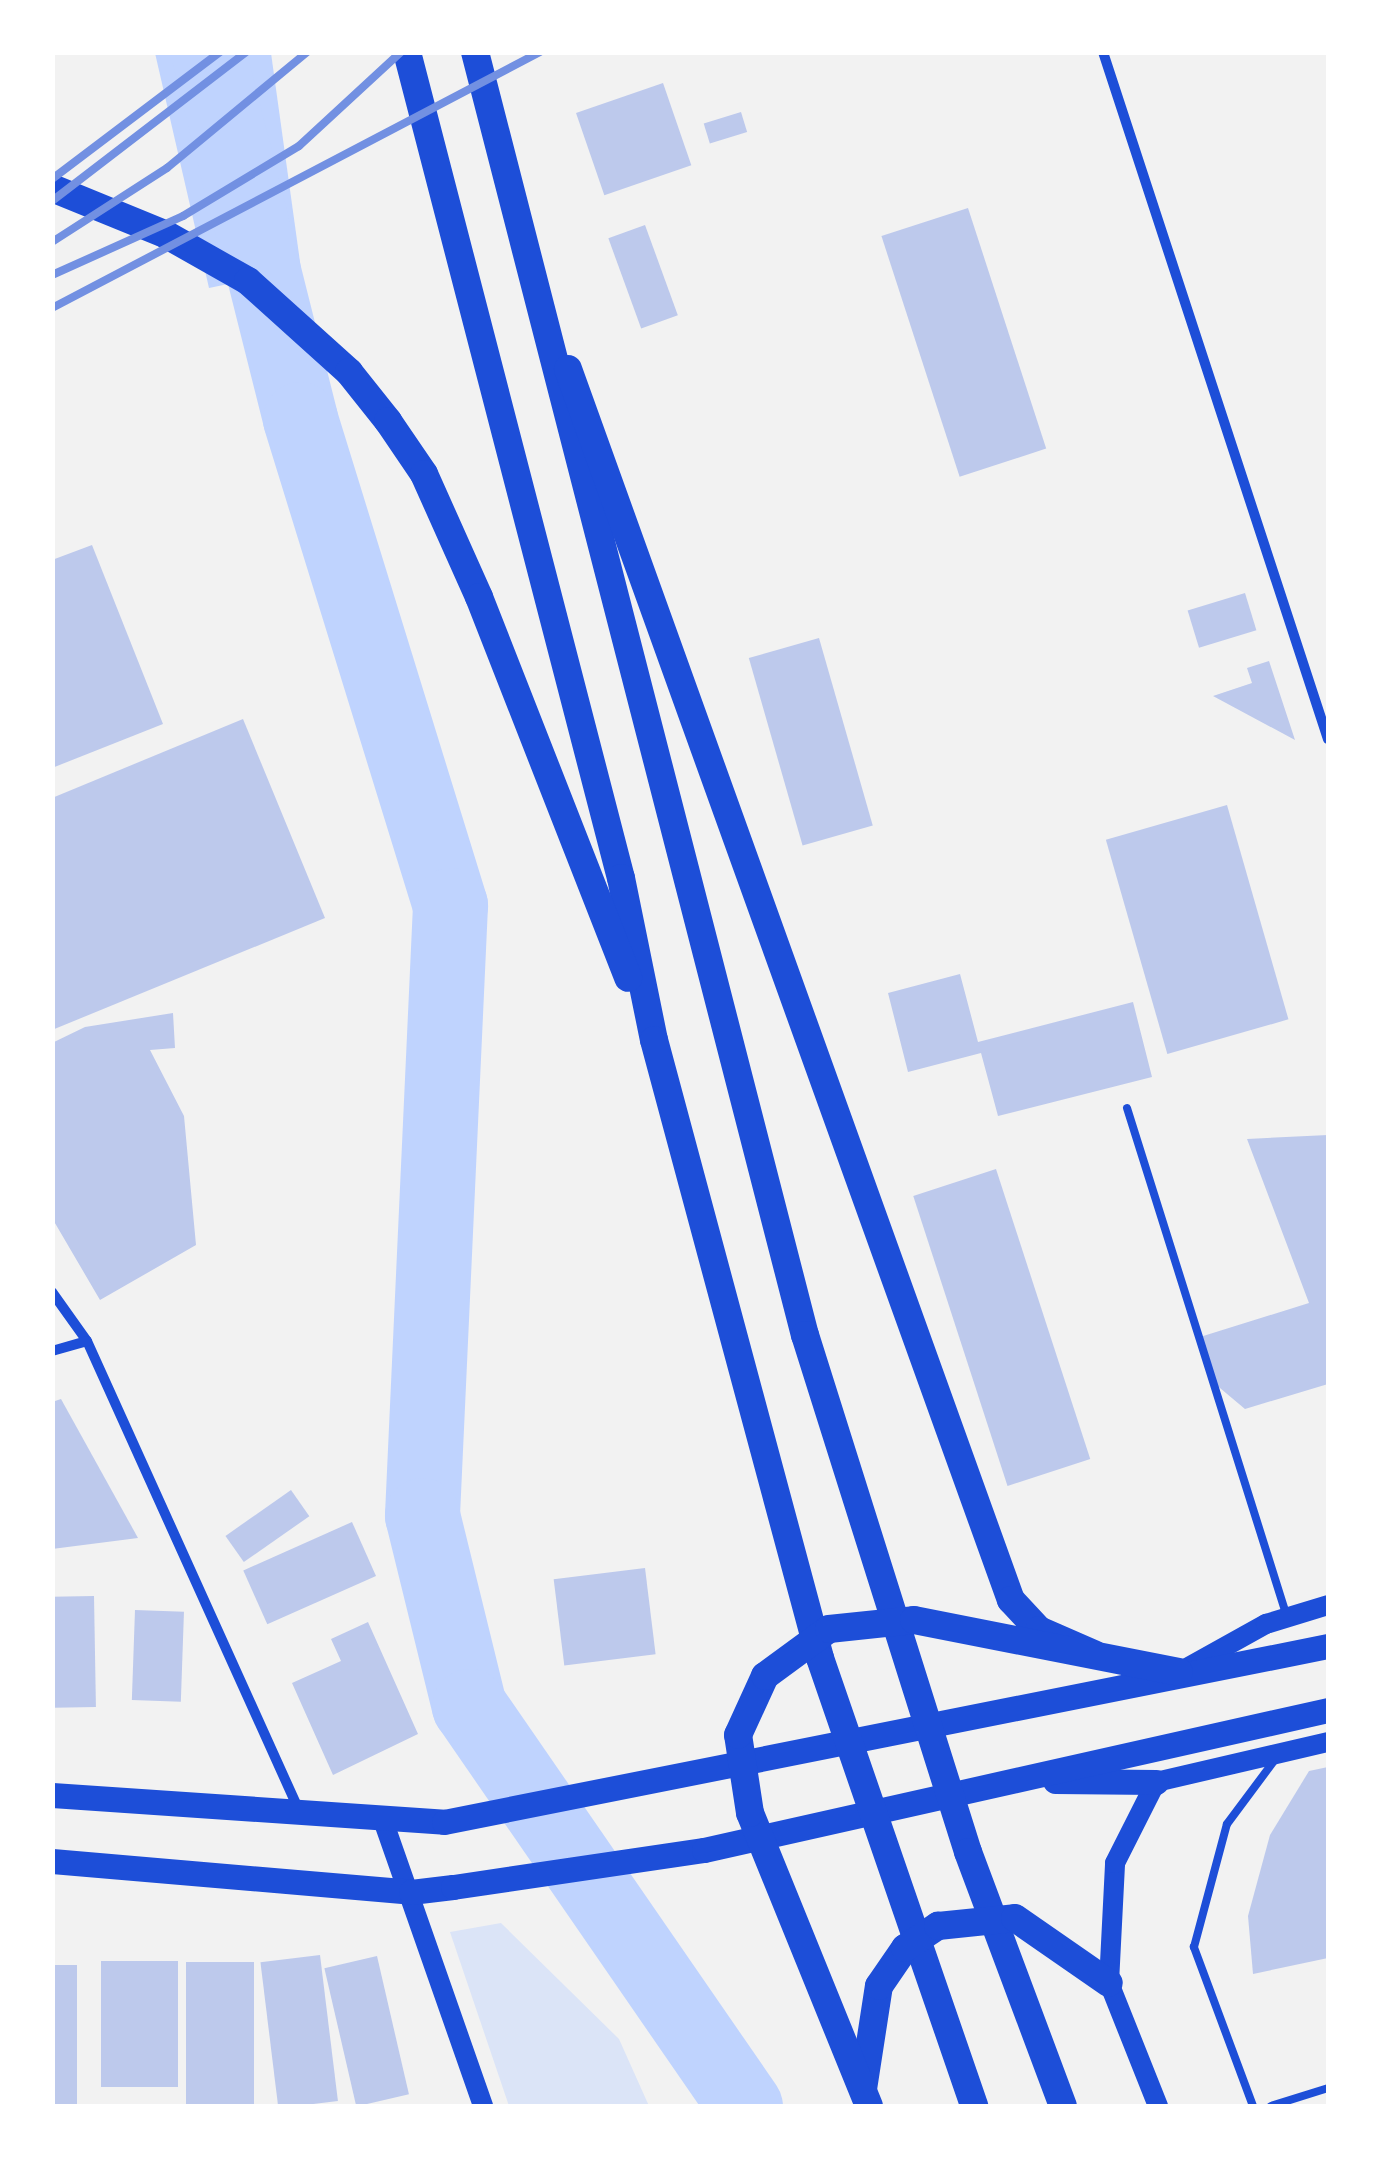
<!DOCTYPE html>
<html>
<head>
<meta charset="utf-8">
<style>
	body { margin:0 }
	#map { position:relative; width:1381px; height:2159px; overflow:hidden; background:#f2f2f2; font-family:Rubik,sans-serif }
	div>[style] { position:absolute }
	.green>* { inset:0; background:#dbe4f7 }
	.water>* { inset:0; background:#bfd3fe }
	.river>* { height:75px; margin:-37.5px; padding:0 37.5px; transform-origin:37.5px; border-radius:37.5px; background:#bfd3fe }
	.building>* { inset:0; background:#bdc9ec; transform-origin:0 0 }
	.service>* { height:8px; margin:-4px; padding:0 4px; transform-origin:4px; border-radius:4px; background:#1d4ed8 }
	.minor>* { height:10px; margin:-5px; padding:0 5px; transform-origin:5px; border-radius:5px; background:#1d4ed8 }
	.secondary>* { height:20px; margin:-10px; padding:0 10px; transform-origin:10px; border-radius:10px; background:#1d4ed8 }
	.primary>* { height:25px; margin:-12.5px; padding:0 12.5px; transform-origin:12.5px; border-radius:12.5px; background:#1d4ed8 }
	.trunk>* { height:28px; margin:-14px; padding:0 14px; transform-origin:14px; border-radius:14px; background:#1d4ed8 }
	.rail>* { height:8px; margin:-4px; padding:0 4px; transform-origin:4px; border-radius:4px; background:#7290e2 }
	span { translate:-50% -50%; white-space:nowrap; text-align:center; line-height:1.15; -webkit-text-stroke:10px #fff; paint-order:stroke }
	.frame { position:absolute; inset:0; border:55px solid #fff; pointer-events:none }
</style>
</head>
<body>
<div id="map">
	<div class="green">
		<i style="clip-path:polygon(501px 1923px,619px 2039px,649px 2106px,509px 2106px,450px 1932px)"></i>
	</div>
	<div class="water">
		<i style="clip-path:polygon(155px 53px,271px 53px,301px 269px,209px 288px)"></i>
	</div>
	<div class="river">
		<i style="left:208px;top:52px;width:378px;rotate:75.9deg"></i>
		<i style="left:300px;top:419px;width:509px;rotate:72.85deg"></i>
		<i style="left:450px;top:905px;width:611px;rotate:92.63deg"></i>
		<i style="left:422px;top:1515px;width:197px;rotate:76.2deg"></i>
		<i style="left:469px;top:1706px;width:486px;rotate:55.4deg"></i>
	</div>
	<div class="building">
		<i style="left:663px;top:83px;width:87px;height:92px;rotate:71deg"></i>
		<i style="left:741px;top:112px;width:21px;height:39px;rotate:73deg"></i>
		<i style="left:968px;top:208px;width:253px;height:91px;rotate:72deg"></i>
		<i style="left:645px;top:225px;width:96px;height:39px;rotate:70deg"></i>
		<i style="clip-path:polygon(92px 545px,163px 724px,52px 768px,52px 560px)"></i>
		<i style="left:1245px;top:593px;width:39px;height:60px;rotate:73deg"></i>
		<i style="left:819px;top:638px;width:195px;height:73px;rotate:74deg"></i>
		<i style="clip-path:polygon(1269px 661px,1295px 740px,1213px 696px,1252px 683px,1247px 668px)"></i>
		<i style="clip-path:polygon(243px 719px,325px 918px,52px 1030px,52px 798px)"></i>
		<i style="left:1227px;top:805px;width:223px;height:126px;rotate:74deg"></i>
		<i style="clip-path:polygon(960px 974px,978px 1042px,1133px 1002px,1152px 1077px,998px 1116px,981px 1053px,908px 1072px,888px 993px)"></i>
		<i style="clip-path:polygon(173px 1013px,175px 1048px,150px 1050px,184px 1116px,196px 1245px,100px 1300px,52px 1218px,52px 1043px,85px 1027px)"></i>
		<i style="clip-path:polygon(1328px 1135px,1328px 1384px,1245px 1409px,1214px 1383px,1200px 1337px,1309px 1303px,1247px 1139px)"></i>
		<i style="left:996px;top:1169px;width:305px;height:87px;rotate:72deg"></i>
		<i style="clip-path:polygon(61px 1399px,138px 1538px,52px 1549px,52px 1402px)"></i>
		<i style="left:291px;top:1490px;width:32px;height:80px;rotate:55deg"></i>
		<i style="left:352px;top:1522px;width:59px;height:119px;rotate:66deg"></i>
		<i style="left:645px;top:1568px;width:87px;height:92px;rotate:83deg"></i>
		<i style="left:94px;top:1596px;width:111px;height:42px;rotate:89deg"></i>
		<i style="left:135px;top:1610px;width:49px;height:90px;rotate:2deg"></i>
		<i style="clip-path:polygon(368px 1622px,418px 1734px,333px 1775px,292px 1683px,341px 1661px,331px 1639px)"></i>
		<i style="clip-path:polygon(1328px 1767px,1328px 1958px,1253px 1974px,1248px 1916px,1270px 1835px,1309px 1771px)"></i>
		<i style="left:320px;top:1955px;width:147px;height:60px;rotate:83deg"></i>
		<i style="left:377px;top:1956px;width:142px;height:54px;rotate:77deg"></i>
		<i style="left:101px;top:1961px;width:77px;height:126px"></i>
		<i style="left:186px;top:1962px;width:68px;height:144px"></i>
		<i style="left:52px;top:1965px;width:25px;height:141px"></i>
	</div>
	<div class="service">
		<i style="left:1127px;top:1108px;width:534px;rotate:72.55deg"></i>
		<i style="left:1253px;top:2106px;width:170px;rotate:-110.4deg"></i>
		<i style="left:1194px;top:1947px;width:127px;rotate:-75deg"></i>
		<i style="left:1227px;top:1824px;width:84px;rotate:-53.3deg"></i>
		<i style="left:1271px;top:2106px;width:60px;rotate:-17.5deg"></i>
	</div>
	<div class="minor">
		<i style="left:1103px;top:52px;width:723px;rotate:71.87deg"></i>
		<i style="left:52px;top:1292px;width:60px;rotate:54.5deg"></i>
		<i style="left:87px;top:1341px;width:512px;rotate:65.69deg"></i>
		<i style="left:52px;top:1351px;width:36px;rotate:-16deg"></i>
	</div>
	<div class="secondary">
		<i style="left:1185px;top:1669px;width:93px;rotate:-29.1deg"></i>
		<i style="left:1266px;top:1624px;width:65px;rotate:-17deg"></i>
		<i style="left:384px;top:1823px;width:300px;rotate:70.7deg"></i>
		<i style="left:1158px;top:2106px;width:132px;rotate:-111.7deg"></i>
		<i style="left:1109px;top:1983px;width:120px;rotate:-87.1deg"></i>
		<i style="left:1115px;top:1863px;width:91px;rotate:-63.2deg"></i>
		<i style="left:1156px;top:1782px;width:177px;rotate:-13.1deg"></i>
	</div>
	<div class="primary">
		<i style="left:1055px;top:1781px;width:101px;rotate:0.6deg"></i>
		<i style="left:52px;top:1795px;width:393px;rotate:3.9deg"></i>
		<i style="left:444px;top:1822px;width:901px;rotate:-11.26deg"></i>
		<i style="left:52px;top:1861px;width:360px;rotate:4.9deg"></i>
		<i style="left:411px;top:1892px;width:42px;rotate:-6.8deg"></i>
		<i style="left:453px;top:1887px;width:254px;rotate:-8.4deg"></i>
		<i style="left:704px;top:1850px;width:640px;rotate:-12.65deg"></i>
	</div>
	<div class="trunk">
		<i style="left:407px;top:52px;width:853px;rotate:75.48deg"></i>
		<i style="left:621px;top:878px;width:165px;rotate:78.5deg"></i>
		<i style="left:654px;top:1040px;width:640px;rotate:74.96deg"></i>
		<i style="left:820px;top:1658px;width:474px;rotate:71deg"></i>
		<i style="left:475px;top:52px;width:1325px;rotate:75.58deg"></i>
		<i style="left:805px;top:1335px;width:542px;rotate:72.5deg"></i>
		<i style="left:968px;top:1852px;width:271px;rotate:69.5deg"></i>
		<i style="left:52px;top:188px;width:122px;rotate:22.2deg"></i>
		<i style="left:165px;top:234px;width:95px;rotate:29.5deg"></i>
		<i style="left:248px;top:281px;width:136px;rotate:42deg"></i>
		<i style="left:349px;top:372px;width:63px;rotate:51.5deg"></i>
		<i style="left:388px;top:421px;width:64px;rotate:55.8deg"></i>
		<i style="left:424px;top:474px;width:135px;rotate:65.9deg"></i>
		<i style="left:479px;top:597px;width:409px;rotate:68.6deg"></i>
		<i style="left:568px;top:369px;width:1308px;rotate:70.21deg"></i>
		<i style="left:1011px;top:1600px;width:41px;rotate:47deg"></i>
		<i style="left:1039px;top:1630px;width:60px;rotate:23.6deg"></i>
		<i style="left:863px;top:2089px;width:104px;rotate:-81.2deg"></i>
		<i style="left:879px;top:1986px;width:46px;rotate:-55.6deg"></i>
		<i style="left:905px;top:1948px;width:40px;rotate:-34deg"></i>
		<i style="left:938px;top:1926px;width:77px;rotate:-5.9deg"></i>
		<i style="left:1015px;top:1918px;width:114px;rotate:34.7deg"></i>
		<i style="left:869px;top:2106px;width:316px;rotate:-112.1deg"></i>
		<i style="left:750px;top:1813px;width:79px;rotate:-98.7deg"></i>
		<i style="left:738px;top:1735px;width:65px;rotate:-65.4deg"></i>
		<i style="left:765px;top:1676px;width:79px;rotate:-36.3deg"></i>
		<i style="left:829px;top:1629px;width:85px;rotate:-6deg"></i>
		<i style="left:914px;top:1620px;width:270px;rotate:11.1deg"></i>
	</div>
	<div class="rail">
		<i style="left:52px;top:179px;width:211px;rotate:-37.1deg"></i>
		<i style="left:52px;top:201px;width:245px;rotate:-37.5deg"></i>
		<i style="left:52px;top:242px;width:137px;rotate:-32.8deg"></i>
		<i style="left:167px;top:168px;width:182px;rotate:-39.6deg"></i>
		<i style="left:52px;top:275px;width:144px;rotate:-24.2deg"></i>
		<i style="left:183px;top:216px;width:135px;rotate:-31.1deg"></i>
		<i style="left:299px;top:146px;width:139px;rotate:-42.7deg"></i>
		<i style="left:52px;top:308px;width:551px;rotate:-27.68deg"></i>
	</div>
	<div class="frame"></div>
</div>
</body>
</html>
